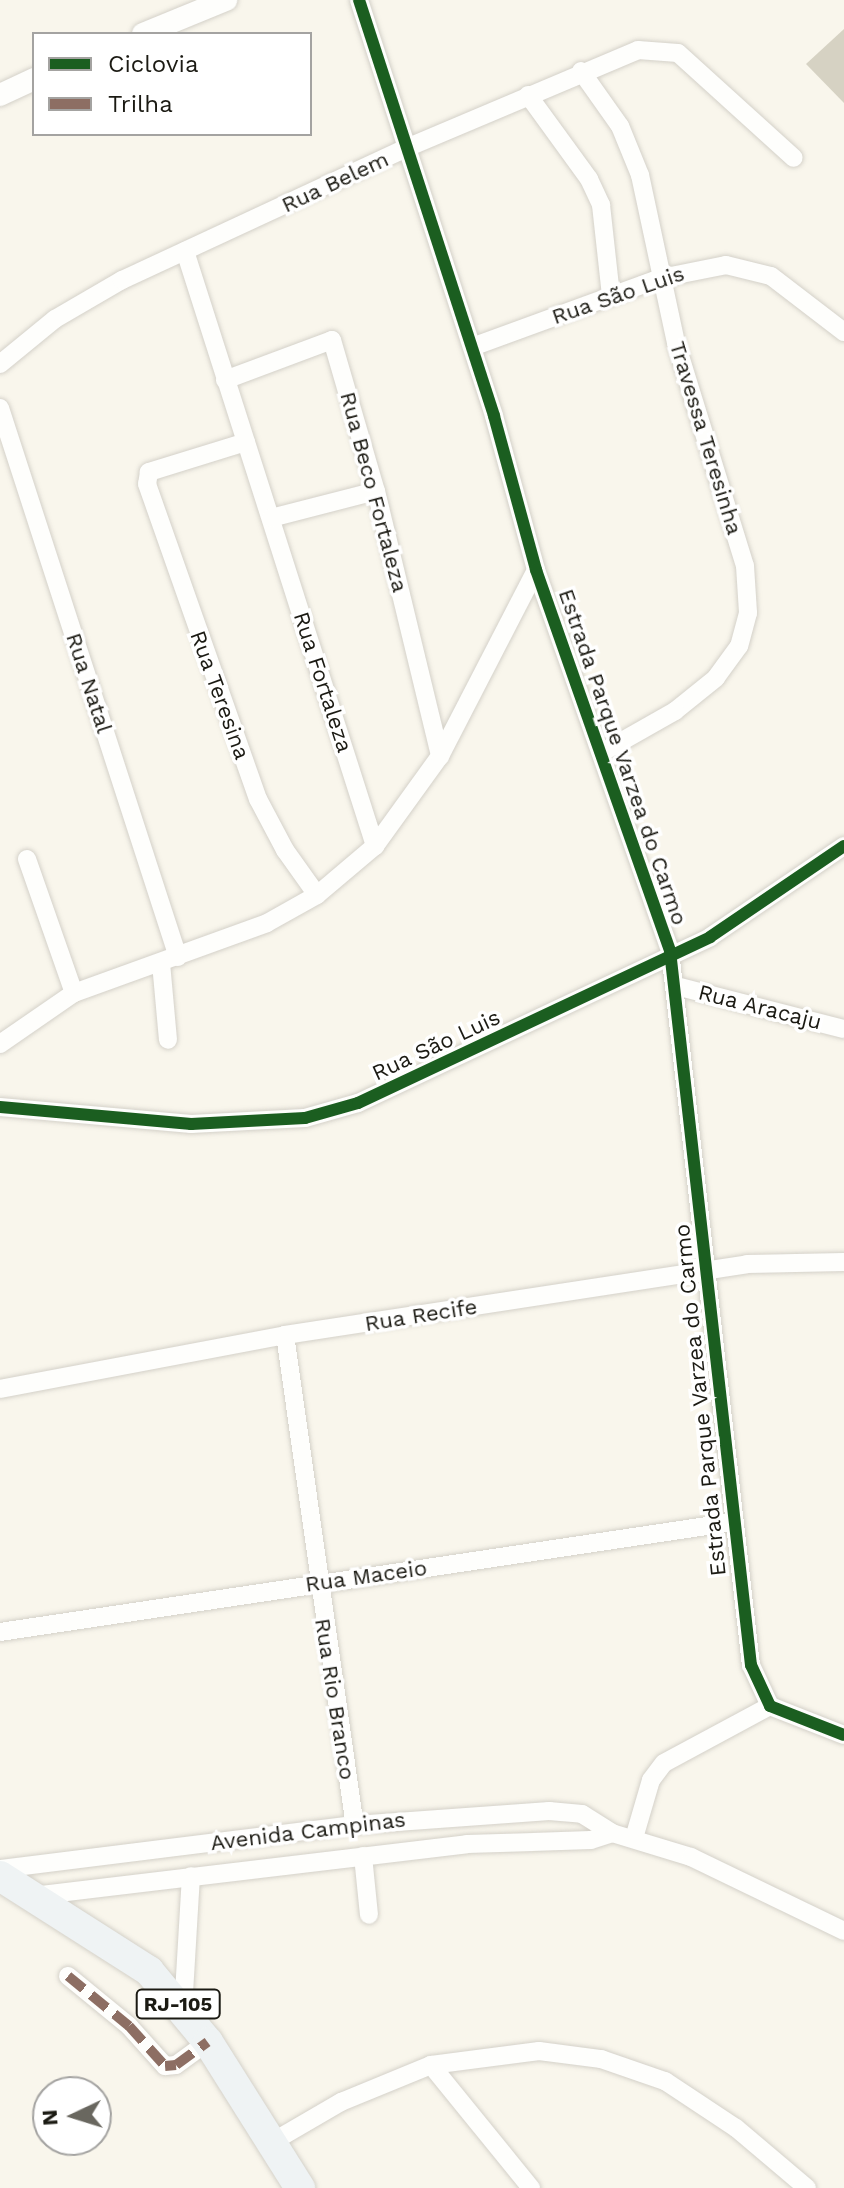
<!DOCTYPE html>
<html>
<head>
<meta charset="utf-8">
<style>
	body { margin:0 }
	#map { position:relative; width:844px; height:2188px; overflow:hidden; background:#f9f6ec; font-family:"Work Sans",sans-serif }
	div>[style] { position:absolute }
	.building>* { inset:0; background:#d6d2c3 }
	.roads { filter:drop-shadow(0 0 2px #d4d1c9) drop-shadow(0 0 2px #d4d1c9) }
	.minor>* { height:18px; margin:-9px; padding:0 9px; transform-origin:9px; border-radius:9px; background:#fefefc }
	.tertiary>* { height:22px; margin:-11px; padding:0 11px; transform-origin:11px; border-radius:11px; background:#fefefc }
	.primary>* { height:30px; margin:-15px; padding:0 15px; transform-origin:15px; border-radius:15px; background:#eff3f4 }
	.quiet>* { height:10px; margin-top:-5px; transform-origin:0; background:repeating-linear-gradient(90deg,#8d6e63 0 20px,transparent 0 30px) }
	.cycleway>* { height:12px; margin:-6px; padding:0 6px; transform-origin:6px; border-radius:6px; background:#1b5e20 }
	span { translate:-50% -50%; white-space:nowrap; text-align:center; line-height:1.15; -webkit-text-stroke:7px #fff; paint-order:stroke }
	.shield-label span { padding:2px 6px; background:#fff; border:2px solid; border-radius:6px; -webkit-text-stroke-width:0 }
	.shield-label { font-size:20px; color:#1b1a13; font-weight:700 }
	.street-label { font-size:22px; color:#1b1a13 }
	.legend { position:absolute; left:32px; top:32px; width:280px; height:104px; box-sizing:border-box; background:#fff; border:2px solid #a4a3a1; margin:0; padding:10px 14px; list-style:none; font-size:24px; color:#1b1a13 }
	.legend li { display:flex; align-items:center; gap:16px; height:40px }
	.legend b { width:40px; border:2px solid #a4a3a1 }
	.north { position:absolute; left:32px; top:2076px; width:80px; height:80px; box-sizing:border-box; background:#fff; border:2px solid #a4a3a1; border-radius:50%; rotate:266deg; font-size:22px; font-weight:700; line-height:32px; text-align:center; color:#1b1a13 }
	.north::after { content:''; display:block; margin:auto; width:28px; height:36px; background:#69675f; clip-path:polygon(50% 0,100% 100%,50% 72%,0 100%) }
</style>
</head>
<body>
<div id="map">
	<div class="building">
		<i style="clip-path:polygon(844px 29px,844px 103px,806px 64px)"></i>
	</div>
	<div class="roads">
		<div class="minor">
			<i style="left:359px;top:0;width:437px;rotate:72deg"></i>
			<i style="left:494px;top:416px;width:160px;rotate:74.7deg"></i>
			<i style="left:536px;top:570px;width:404px;rotate:70.6deg"></i>
			<i style="left:670px;top:951px;width:719px;rotate:83.53deg"></i>
			<i style="left:751px;top:1665px;width:45px;rotate:65.1deg"></i>
			<i style="left:770px;top:1706px;width:79px;rotate:21.4deg"></i>
			<i style="left:581px;top:71px;width:67px;rotate:54.7deg"></i>
			<i style="left:620px;top:126px;width:53px;rotate:67.8deg"></i>
			<i style="left:640px;top:175px;width:172px;rotate:77.9deg"></i>
			<i style="left:676px;top:343px;width:233px;rotate:72.8deg"></i>
			<i style="left:745px;top:566px;width:47px;rotate:86.3deg"></i>
			<i style="left:748px;top:613px;width:34px;rotate:105deg"></i>
			<i style="left:739px;top:646px;width:39px;rotate:126deg"></i>
			<i style="left:716px;top:678px;width:53px;rotate:141.2deg"></i>
			<i style="left:675px;top:711px;width:85px;rotate:150.4deg"></i>
			<i style="left:528px;top:95px;width:104px;rotate:54deg"></i>
			<i style="left:589px;top:179px;width:29px;rotate:65deg"></i>
			<i style="left:601px;top:205px;width:92px;rotate:83.7deg"></i>
			<i style="left:185px;top:251px;width:625px;rotate:72.29deg"></i>
			<i style="left:472px;top:347px;width:201px;rotate:-20.1deg"></i>
			<i style="left:661px;top:278px;width:66px;rotate:-11.3deg"></i>
			<i style="left:726px;top:265px;width:46px;rotate:13.7deg"></i>
			<i style="left:771px;top:276px;width:92px;rotate:37.5deg"></i>
			<i style="left:0;top:364px;width:71px;rotate:-39.3deg"></i>
			<i style="left:55px;top:319px;width:78px;rotate:-30.2deg"></i>
			<i style="left:122px;top:280px;width:311px;rotate:-24.9deg"></i>
			<i style="left:404px;top:149px;width:254px;rotate:-22.9deg"></i>
			<i style="left:638px;top:50px;width:40px;rotate:4.3deg"></i>
			<i style="left:678px;top:53px;width:156px;rotate:42.2deg"></i>
			<i style="left:225px;top:380px;width:114px;rotate:-20.5deg"></i>
			<i style="left:332px;top:340px;width:157px;rotate:73.8deg"></i>
			<i style="left:376px;top:491px;width:273px;rotate:76.4deg"></i>
			<i style="left:0;top:408px;width:577px;rotate:72.04deg"></i>
			<i style="left:246px;top:442px;width:102px;rotate:162.8deg"></i>
			<i style="left:149px;top:472px;width:12px;rotate:99deg"></i>
			<i style="left:147px;top:484px;width:334px;rotate:70.6deg"></i>
			<i style="left:258px;top:799px;width:58px;rotate:62.1deg"></i>
			<i style="left:285px;top:850px;width:55px;rotate:54.6deg"></i>
			<i style="left:271px;top:518px;width:108px;rotate:-14.4deg"></i>
			<i style="left:27px;top:859px;width:142px;rotate:70.7deg"></i>
			<i style="left:161px;top:963px;width:77px;rotate:84.8deg"></i>
			<i style="left:676px;top:986px;width:173px;rotate:14.4deg"></i>
			<i style="left:0;top:1044px;width:90px;rotate:-34.6deg"></i>
			<i style="left:74px;top:993px;width:205px;rotate:-19.9deg"></i>
			<i style="left:267px;top:923px;width:57px;rotate:-29.2deg"></i>
			<i style="left:317px;top:895px;width:76px;rotate:-40.2deg"></i>
			<i style="left:375px;top:846px;width:111px;rotate:-54.2deg"></i>
			<i style="left:440px;top:756px;width:209px;rotate:-62.7deg"></i>
			<i style="left:0;top:1107px;width:192px;rotate:5.1deg"></i>
			<i style="left:191px;top:1124px;width:114px;rotate:-3deg"></i>
			<i style="left:305px;top:1118px;width:55px;rotate:-15.8deg"></i>
			<i style="left:358px;top:1103px;width:389px;rotate:-25.2deg"></i>
			<i style="left:710px;top:937px;width:162px;rotate:-34.2deg"></i>
			<i style="left:285px;top:1335px;width:495px;rotate:81.9deg"></i>
			<i style="left:0;top:1389px;width:290px;rotate:-10.7deg"></i>
			<i style="left:285px;top:1335px;width:467px;rotate:-8.7deg"></i>
			<i style="left:747px;top:1264px;width:97px;rotate:-1.2deg"></i>
			<i style="left:0;top:1632px;width:741px;rotate:-8.53deg"></i>
			<i style="left:634px;top:1838px;width:60px;rotate:-73.7deg"></i>
			<i style="left:651px;top:1780px;width:21px;rotate:-53deg"></i>
			<i style="left:664px;top:1763px;width:120px;rotate:-28.3deg"></i>
			<i style="left:363px;top:1856px;width:59px;rotate:84.2deg"></i>
			<i style="left:0;top:1869px;width:358px;rotate:-7.1deg"></i>
			<i style="left:355px;top:1825px;width:195px;rotate:-4.1deg"></i>
			<i style="left:549px;top:1811px;width:33px;rotate:5deg"></i>
			<i style="left:582px;top:1814px;width:36px;rotate:32deg"></i>
			<i style="left:612px;top:1833px;width:83px;rotate:16.9deg"></i>
			<i style="left:691px;top:1857px;width:170px;rotate:25.8deg"></i>
			<i style="left:33px;top:1896px;width:437px;rotate:-6.8deg"></i>
			<i style="left:467px;top:1844px;width:124px;rotate:-1.8deg"></i>
			<i style="left:591px;top:1840px;width:22px;rotate:-18deg"></i>
			<i style="left:68px;top:1976px;width:79px;rotate:39.3deg"></i>
			<i style="left:129px;top:2026px;width:54px;rotate:48deg"></i>
			<i style="left:165px;top:2066px;width:11px;rotate:-5deg"></i>
			<i style="left:176px;top:2065px;width:39px;rotate:-36deg"></i>
			<i style="left:183px;top:2010px;width:134px;rotate:-86.6deg"></i>
			<i style="left:431px;top:2065px;width:159px;rotate:50.9deg"></i>
			<i style="left:274px;top:2141px;width:78px;rotate:-30.2deg"></i>
			<i style="left:341px;top:2102px;width:97px;rotate:-22.3deg"></i>
			<i style="left:431px;top:2065px;width:109px;rotate:-7.4deg"></i>
			<i style="left:539px;top:2051px;width:63px;rotate:7.4deg"></i>
			<i style="left:601px;top:2059px;width:68px;rotate:19deg"></i>
			<i style="left:665px;top:2081px;width:85px;rotate:33.5deg"></i>
			<i style="left:736px;top:2128px;width:93px;rotate:40.2deg"></i>
		</div>
		<div class="tertiary">
			<i style="left:143px;top:34px;width:90px;rotate:-22.3deg"></i>
			<i style="left:0;top:95px;width:38px;rotate:-25deg"></i>
		</div>
		<div class="primary">
			<i style="left:0;top:1876px;width:177px;rotate:32.5deg"></i>
			<i style="left:149px;top:1971px;width:92px;rotate:50.3deg"></i>
			<i style="left:208px;top:2042px;width:173px;rotate:57.8deg"></i>
		</div>
	</div>
	<div class="quiet">
		<i style="left:68px;top:1976px;width:79px;rotate:39.3deg"></i>
		<i style="left:129px;top:2026px;width:54px;rotate:48deg"></i>
		<i style="left:165px;top:2066px;width:11px;rotate:-5deg"></i>
		<i style="left:176px;top:2065px;width:39px;rotate:-36deg"></i>
	</div>
	<div class="cycleway">
		<i style="left:359px;top:0;width:437px;rotate:72deg"></i>
		<i style="left:494px;top:416px;width:160px;rotate:74.7deg"></i>
		<i style="left:536px;top:570px;width:404px;rotate:70.6deg"></i>
		<i style="left:670px;top:951px;width:719px;rotate:83.53deg"></i>
		<i style="left:751px;top:1665px;width:45px;rotate:65.1deg"></i>
		<i style="left:770px;top:1706px;width:79px;rotate:21.4deg"></i>
		<i style="left:0;top:1107px;width:192px;rotate:5.1deg"></i>
		<i style="left:191px;top:1124px;width:114px;rotate:-3deg"></i>
		<i style="left:305px;top:1118px;width:55px;rotate:-15.8deg"></i>
		<i style="left:358px;top:1103px;width:389px;rotate:-25.2deg"></i>
		<i style="left:710px;top:937px;width:162px;rotate:-34.2deg"></i>
	</div>
	<div class="shield-label">
		<span style="left:178px;top:2004px">RJ-105</span>
	</div>
	<div class="street-label">
		<span style="left:335px;top:182px;rotate:-25deg">Rua Belem</span>
		<span style="left:618px;top:295px;rotate:-19deg">Rua São Luis</span>
		<span style="left:706px;top:438px;rotate:73deg">Travessa Teresinha</span>
		<span style="left:374px;top:492px;rotate:75deg">Rua Beco Fortaleza</span>
		<span style="left:323px;top:682px;rotate:72deg">Rua Fortaleza</span>
		<span style="left:89px;top:683px;rotate:72deg">Rua Natal</span>
		<span style="left:220px;top:695px;rotate:70deg">Rua Teresina</span>
		<span style="left:623px;top:757px;rotate:71deg">Estrada Parque Varzea do Carmo</span>
		<span style="left:760px;top:1007px;rotate:14deg">Rua Aracaju</span>
		<span style="left:436px;top:1045px;rotate:-25deg">Rua São Luis</span>
		<span style="left:421px;top:1315px;rotate:-9deg">Rua Recife</span>
		<span style="left:700px;top:1400px;rotate:-96deg">Estrada Parque Varzea do Carmo</span>
		<span style="left:366px;top:1576px;rotate:-8deg">Rua Maceio</span>
		<span style="left:335px;top:1699px;rotate:81deg">Rua Rio Branco</span>
		<span style="left:308px;top:1831px;rotate:-7deg">Avenida Campinas</span>
	</div>
	<ul class="legend">
	<li><b style="height:10px;background:#1b5e20"></b>Ciclovia</li>
	<li><b style="height:10px;background:#8d6e63"></b>Trilha</li>
	</ul>
	<div class="north">N</div>
</div>
</body>
</html>
